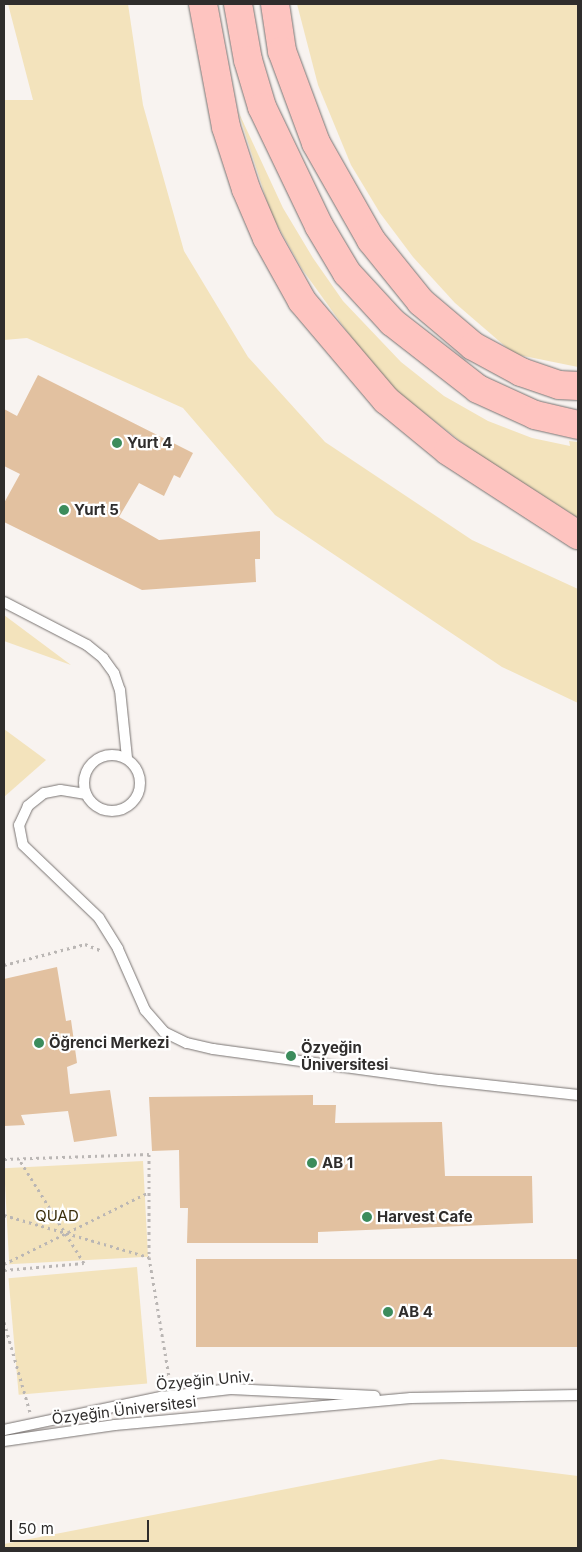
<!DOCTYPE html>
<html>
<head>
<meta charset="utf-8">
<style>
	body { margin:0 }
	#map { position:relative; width:582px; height:1552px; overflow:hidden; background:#f8f3f0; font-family:Inter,sans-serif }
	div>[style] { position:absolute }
	.green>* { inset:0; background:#f3e3bc; transform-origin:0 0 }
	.building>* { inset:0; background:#e2c1a0; transform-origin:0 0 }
	.path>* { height:3px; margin-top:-1.5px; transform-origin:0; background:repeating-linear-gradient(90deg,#bab6b4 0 2.5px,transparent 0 6.5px) }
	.roads { filter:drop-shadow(0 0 1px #797472) drop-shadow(0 0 1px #797472) }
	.lane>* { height:10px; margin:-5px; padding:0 5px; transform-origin:5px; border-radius:5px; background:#fff }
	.lane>.ring { margin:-5px; padding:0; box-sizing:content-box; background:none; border:10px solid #fff; border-radius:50% }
	.highway>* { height:28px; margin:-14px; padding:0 14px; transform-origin:14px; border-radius:14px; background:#fec4c0 }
	.dots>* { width:14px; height:14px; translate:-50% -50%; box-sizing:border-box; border:2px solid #fff; border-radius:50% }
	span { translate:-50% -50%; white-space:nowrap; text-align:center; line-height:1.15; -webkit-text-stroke:4.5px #fff; paint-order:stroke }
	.poi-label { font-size:15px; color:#2f2d2c; font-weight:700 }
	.left { translate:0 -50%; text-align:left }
	.park-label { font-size:15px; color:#3b2f0c }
	.street-label { font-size:15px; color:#2f2d2c }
	.frame { position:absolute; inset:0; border:5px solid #2f2d2c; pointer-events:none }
	.scale { position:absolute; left:10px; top:1520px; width:139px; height:22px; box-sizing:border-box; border:2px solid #2f2d2c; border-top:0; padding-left:6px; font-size:15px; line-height:18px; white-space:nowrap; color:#2f2d2c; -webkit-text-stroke:4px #fff; paint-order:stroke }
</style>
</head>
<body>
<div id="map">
	<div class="green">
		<i style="clip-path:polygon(8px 4px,128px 4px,143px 105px,184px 251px,248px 357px,325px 442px,472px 540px,578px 589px,578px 703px,502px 667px,275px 515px,183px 408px,27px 338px,4px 340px,4px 100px,33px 100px)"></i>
		<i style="clip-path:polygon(297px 4px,578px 4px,578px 367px,514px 354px,455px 303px,413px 257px,380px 213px,351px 165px,318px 85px)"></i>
		<i style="clip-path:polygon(238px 111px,283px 208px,313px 258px,343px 301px,401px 362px,444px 396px,488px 421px,532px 438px,570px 446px,569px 441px,578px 442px,578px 518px,473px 451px,382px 380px,302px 269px,271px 214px)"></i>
		<i style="clip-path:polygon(4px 615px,71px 665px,4px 641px)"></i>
		<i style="clip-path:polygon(4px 729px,46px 760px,4px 797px)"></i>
		<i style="left:143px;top:1161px;width:96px;height:139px;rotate:87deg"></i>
		<i style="left:137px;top:1267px;width:117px;height:129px;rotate:85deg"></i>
		<i style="clip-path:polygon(441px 1459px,578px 1476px,578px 1548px,4px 1548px,4px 1544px)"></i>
	</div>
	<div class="building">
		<i style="clip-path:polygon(38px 375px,193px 453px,180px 478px,174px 475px,164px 496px,139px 483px,119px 517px,159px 540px,260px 531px,260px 559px,255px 559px,256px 582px,142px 590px,4px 522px,4px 503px,20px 474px,4px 466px,4px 409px,17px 416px)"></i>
		<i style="clip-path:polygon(57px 967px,66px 1021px,71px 1020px,77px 1063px,67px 1067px,70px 1094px,110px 1090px,117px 1136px,74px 1142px,68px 1111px,21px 1115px,25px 1125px,4px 1126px,4px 979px)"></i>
		<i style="clip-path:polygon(313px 1095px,313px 1105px,336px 1105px,335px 1123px,442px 1122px,445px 1176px,532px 1176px,533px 1223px,318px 1232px,318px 1243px,187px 1243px,188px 1208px,180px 1208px,179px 1150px,152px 1151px,149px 1097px)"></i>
		<i style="left:578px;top:1259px;width:88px;height:382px;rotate:90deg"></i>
	</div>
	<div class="path">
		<i style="left:4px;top:965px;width:84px;rotate:-14.5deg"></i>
		<i style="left:85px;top:944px;width:18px;rotate:22deg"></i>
		<i style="left:4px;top:1159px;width:145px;rotate:-2deg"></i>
		<i style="left:149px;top:1154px;width:103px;rotate:90deg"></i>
		<i style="left:149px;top:1257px;width:128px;rotate:80.5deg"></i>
		<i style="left:4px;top:1215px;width:151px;rotate:16.2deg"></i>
		<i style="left:4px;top:1264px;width:162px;rotate:-26.4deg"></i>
		<i style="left:4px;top:1270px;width:80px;rotate:-5deg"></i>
		<i style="left:84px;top:1263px;width:123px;rotate:-122deg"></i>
		<i style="left:4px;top:1322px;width:94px;rotate:73.9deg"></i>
	</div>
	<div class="roads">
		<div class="lane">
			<i style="left:4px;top:602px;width:93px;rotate:27.4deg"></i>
			<i style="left:87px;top:645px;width:21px;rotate:39deg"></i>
			<i style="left:103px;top:658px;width:19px;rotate:54deg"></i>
			<i style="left:114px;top:673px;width:18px;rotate:71deg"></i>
			<i style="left:120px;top:690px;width:68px;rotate:84.1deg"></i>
			<i class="ring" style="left:84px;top:755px;width:46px;height:46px"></i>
			<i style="left:86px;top:794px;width:26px;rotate:-171deg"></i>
			<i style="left:60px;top:790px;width:16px;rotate:169deg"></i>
			<i style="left:44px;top:793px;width:21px;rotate:141deg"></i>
			<i style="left:28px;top:806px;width:21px;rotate:115deg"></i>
			<i style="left:19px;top:825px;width:20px;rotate:79deg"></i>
			<i style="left:23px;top:845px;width:105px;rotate:43.8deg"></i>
			<i style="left:99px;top:918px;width:36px;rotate:58deg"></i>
			<i style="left:118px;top:949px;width:67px;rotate:66.1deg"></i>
			<i style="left:145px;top:1010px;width:29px;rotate:49deg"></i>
			<i style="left:164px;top:1032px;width:25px;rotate:26deg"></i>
			<i style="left:187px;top:1043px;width:27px;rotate:13deg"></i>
			<i style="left:213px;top:1049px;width:229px;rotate:7.8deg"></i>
			<i style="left:440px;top:1080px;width:139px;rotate:6.2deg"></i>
			<i style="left:4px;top:1430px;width:160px;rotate:-11.9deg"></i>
			<i style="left:161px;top:1397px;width:70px;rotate:-6.5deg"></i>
			<i style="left:231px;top:1389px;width:144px;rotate:2.8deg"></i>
			<i style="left:4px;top:1441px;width:112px;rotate:-8.2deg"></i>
			<i style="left:115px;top:1425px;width:297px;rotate:-5.2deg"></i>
			<i style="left:411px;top:1398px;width:167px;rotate:-1deg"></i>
		</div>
		<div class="highway">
			<i style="left:203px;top:4px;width:125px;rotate:79.4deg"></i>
			<i style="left:226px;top:127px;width:65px;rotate:72.1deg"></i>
			<i style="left:246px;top:189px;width:53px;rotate:66.8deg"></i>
			<i style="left:267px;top:238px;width:72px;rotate:60.9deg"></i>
			<i style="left:302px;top:301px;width:130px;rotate:49.7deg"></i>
			<i style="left:386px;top:400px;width:80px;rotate:39.4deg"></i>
			<i style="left:448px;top:451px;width:155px;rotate:32.9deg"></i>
			<i style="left:238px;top:4px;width:57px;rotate:79.9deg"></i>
			<i style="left:248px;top:60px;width:49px;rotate:73.4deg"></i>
			<i style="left:262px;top:107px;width:132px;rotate:64.4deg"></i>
			<i style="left:319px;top:226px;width:55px;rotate:59.2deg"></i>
			<i style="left:347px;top:273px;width:67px;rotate:47.4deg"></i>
			<i style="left:392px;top:322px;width:109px;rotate:37.9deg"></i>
			<i style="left:478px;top:389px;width:63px;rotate:24.5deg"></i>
			<i style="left:535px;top:415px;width:44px;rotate:13.1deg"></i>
			<i style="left:275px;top:4px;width:48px;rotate:81.5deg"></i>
			<i style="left:282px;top:51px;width:98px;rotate:69.7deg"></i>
			<i style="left:316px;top:143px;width:112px;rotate:60.4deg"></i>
			<i style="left:371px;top:240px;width:80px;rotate:51.1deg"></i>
			<i style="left:421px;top:302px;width:68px;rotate:40.2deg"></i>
			<i style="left:473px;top:346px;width:55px;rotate:28.4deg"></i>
			<i style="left:521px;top:372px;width:40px;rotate:18.9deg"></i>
			<i style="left:559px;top:385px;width:19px;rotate:3deg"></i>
		</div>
	</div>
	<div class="dots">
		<i style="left:117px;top:443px;background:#3c8c5c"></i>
		<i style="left:64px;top:510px;background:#3c8c5c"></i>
		<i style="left:39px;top:1043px;background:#3c8c5c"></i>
		<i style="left:291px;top:1056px;background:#3c8c5c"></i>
		<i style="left:312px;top:1163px;background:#3c8c5c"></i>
		<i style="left:367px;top:1217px;background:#3c8c5c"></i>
		<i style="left:388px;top:1312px;background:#3c8c5c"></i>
	</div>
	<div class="poi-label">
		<span class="left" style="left:127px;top:443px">Yurt 4</span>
		<span class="left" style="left:74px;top:510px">Yurt 5</span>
		<span class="left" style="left:49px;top:1043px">Öğrenci Merkezi</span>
		<span class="left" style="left:301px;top:1056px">Özyeğin<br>Üniversitesi</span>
		<span class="left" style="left:322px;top:1163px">AB 1</span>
		<span class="left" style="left:377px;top:1217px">Harvest Cafe</span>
		<span class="left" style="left:398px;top:1312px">AB 4</span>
	</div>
	<div class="park-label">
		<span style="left:57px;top:1216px">QUAD</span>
	</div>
	<div class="street-label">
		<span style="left:205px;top:1380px;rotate:-5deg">Özyeğin Univ.</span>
		<span style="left:124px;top:1410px;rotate:-7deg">Özyeğin Üniversitesi</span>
	</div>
	<div class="frame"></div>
	<div class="scale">50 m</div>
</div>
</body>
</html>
